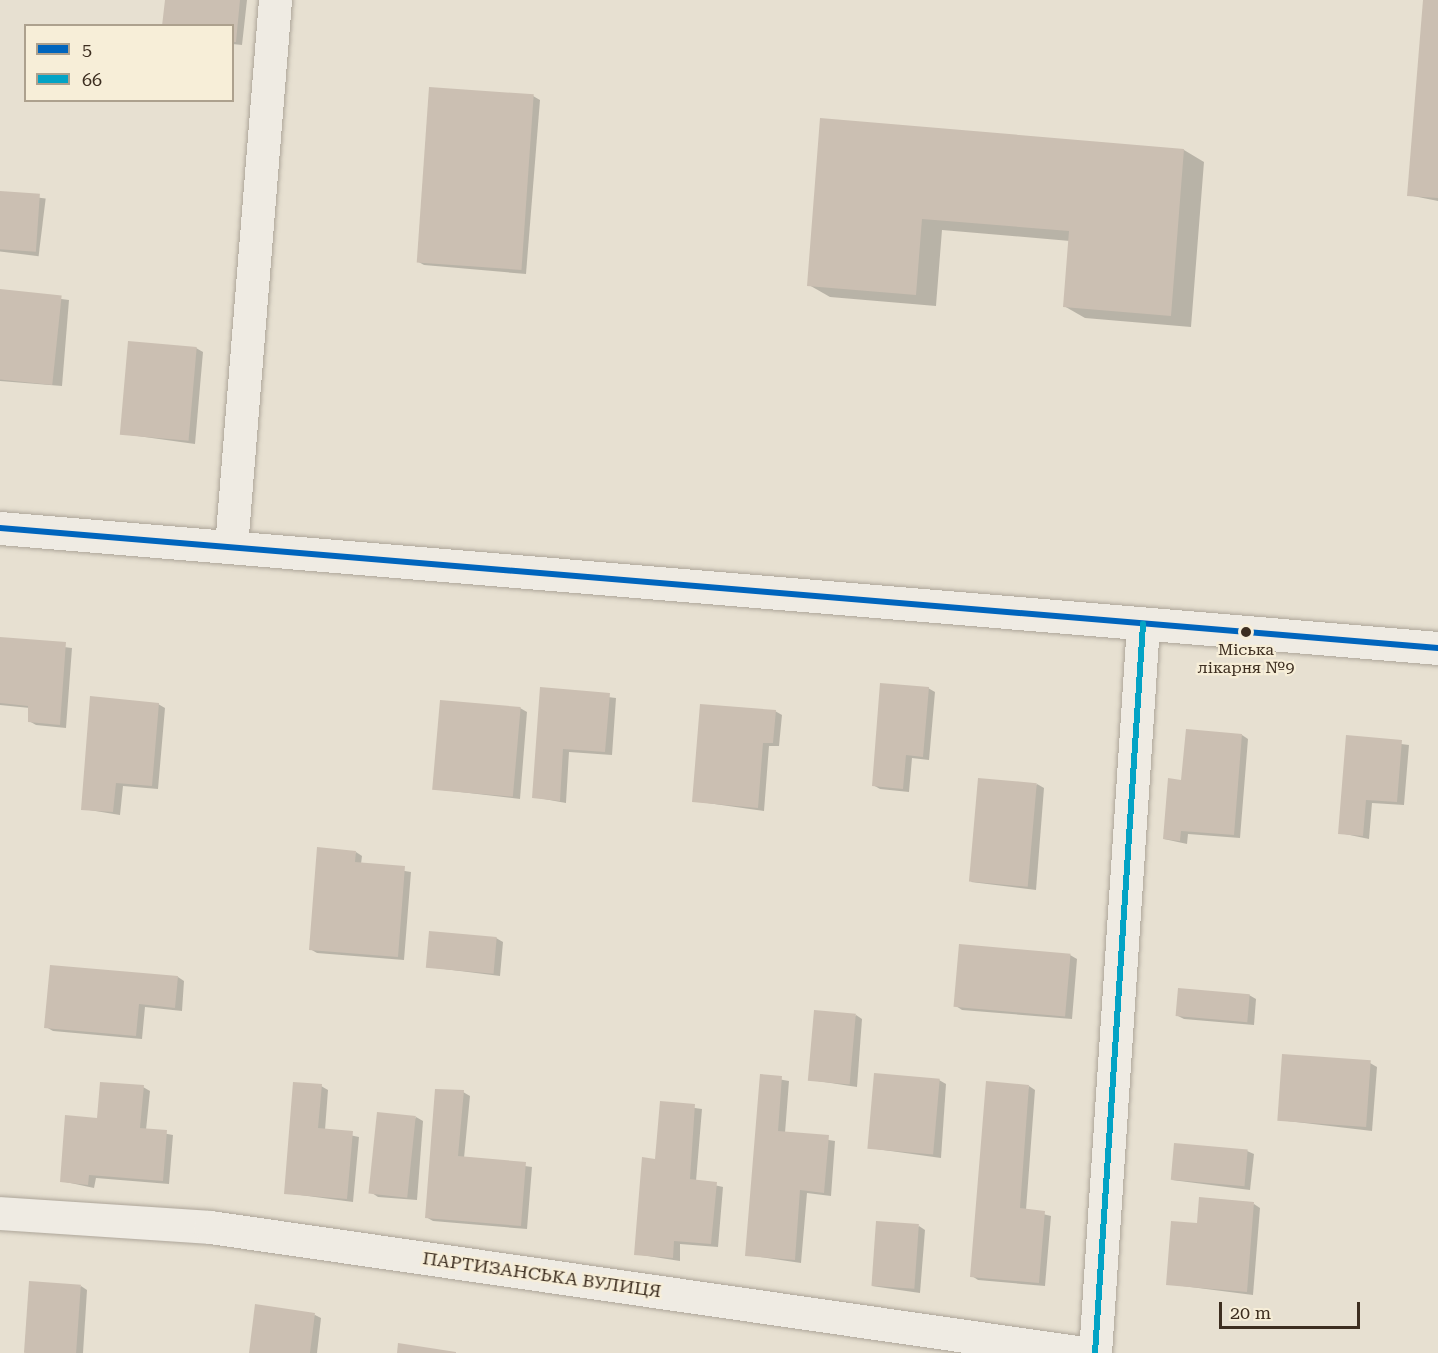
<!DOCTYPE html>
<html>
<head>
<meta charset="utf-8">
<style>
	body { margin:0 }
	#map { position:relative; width:1438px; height:1353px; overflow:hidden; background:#e7e0d1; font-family:"Roboto Serif",serif }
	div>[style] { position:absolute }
	.shadow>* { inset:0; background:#0003; transform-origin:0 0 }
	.building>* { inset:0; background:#cbbfb2; transform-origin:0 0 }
	.roads { filter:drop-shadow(0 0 2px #ada599) drop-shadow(0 0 2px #ada599) }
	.minor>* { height:33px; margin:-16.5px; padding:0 16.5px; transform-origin:16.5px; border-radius:16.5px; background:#efebe3 }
	.tertiary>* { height:33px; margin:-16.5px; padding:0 16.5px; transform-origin:16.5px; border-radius:16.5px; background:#efebe3 }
	.bus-1>* { height:6px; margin:-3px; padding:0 3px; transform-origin:3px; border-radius:3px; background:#0065bd }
	.bus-2>* { height:6px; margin:-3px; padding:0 3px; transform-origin:3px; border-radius:3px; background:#03a3c5 }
	.dots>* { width:16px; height:16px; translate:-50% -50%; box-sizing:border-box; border:3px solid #f7eed8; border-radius:50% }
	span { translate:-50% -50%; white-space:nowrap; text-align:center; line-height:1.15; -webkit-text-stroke:4.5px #f7eed8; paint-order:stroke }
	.bus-label { font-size:16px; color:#3d2e20 }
	.street-label { font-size:18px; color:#3d2e20 }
	.legend { position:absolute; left:24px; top:24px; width:210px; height:78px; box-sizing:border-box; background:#f7eed8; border:2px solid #ada18e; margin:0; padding:8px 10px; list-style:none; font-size:18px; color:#3d2e20 }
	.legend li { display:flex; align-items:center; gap:12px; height:30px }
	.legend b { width:30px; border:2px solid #ada18e }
	.scale { position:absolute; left:1219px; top:1302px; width:141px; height:27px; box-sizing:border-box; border:3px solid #3d2e20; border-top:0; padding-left:8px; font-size:18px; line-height:21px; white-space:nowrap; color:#3d2e20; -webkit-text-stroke:4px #f7eed8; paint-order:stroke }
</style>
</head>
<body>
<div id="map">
	<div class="shadow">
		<i style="clip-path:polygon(166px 0,247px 0,242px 45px,232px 44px,232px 26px)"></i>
		<i style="clip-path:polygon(1424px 0,1438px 0,1438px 201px,1408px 195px)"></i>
		<i style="clip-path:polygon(533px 96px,540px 100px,526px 274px,424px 265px,417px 261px)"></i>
		<i style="clip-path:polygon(822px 120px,1184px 150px,1204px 162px,1191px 327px,1085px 318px,1064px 306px,1070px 241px,942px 230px,936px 306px,830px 297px,809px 285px)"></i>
		<i style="left:0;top:193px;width:46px;height:58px;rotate:7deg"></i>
		<i style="clip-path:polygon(0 291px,69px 300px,62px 386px,0 381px)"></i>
		<i style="clip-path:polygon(196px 348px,203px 352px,195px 444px,123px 434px)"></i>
		<i style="clip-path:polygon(0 639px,72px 648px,66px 728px,36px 725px,29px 721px,30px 708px,0 705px)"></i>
		<i style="clip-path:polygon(928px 688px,935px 692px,929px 760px,912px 758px,909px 792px,880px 789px,873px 785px)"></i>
		<i style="clip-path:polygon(542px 689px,616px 698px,612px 755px,569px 752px,566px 803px,533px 797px)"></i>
		<i style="clip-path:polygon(158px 704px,165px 708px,158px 789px,123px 786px,120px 815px,83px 809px)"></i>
		<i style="clip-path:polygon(520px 708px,527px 712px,520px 799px,434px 789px)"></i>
		<i style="clip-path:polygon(775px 711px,782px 715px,779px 746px,769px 746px,764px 811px,693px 801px)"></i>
		<i style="clip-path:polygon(1242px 735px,1248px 739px,1240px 838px,1188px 834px,1187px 844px,1164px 839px,1183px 781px)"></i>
		<i style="clip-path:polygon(1347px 737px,1409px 745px,1404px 805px,1372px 803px,1369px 839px,1340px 833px)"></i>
		<i style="clip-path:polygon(1037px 784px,1044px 788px,1036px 890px,971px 882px)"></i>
		<i style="clip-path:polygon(356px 852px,362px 856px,361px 864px,411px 872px,404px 960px,317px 953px,310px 949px)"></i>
		<i style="clip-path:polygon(496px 938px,503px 942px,500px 976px,428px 967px)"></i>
		<i style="clip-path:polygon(1070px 955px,1077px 959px,1072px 1019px,962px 1010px,956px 1006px)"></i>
		<i style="clip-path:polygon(178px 977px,184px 981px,182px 1011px,145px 1007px,142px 1039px,53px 1031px,46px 1027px)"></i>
		<i style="clip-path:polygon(1249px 995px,1256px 999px,1254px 1025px,1184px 1019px,1178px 1016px)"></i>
		<i style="clip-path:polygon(856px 1015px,862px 1019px,857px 1087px,811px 1080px)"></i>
		<i style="clip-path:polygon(1370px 1063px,1377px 1067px,1372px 1131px,1279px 1120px)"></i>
		<i style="clip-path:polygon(761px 1076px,789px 1081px,785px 1133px,835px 1141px,831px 1196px,807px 1193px,801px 1263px,746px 1255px)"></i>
		<i style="clip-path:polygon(939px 1080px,946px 1084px,941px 1158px,869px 1148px)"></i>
		<i style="clip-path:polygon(321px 1086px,328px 1090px,325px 1130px,359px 1137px,353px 1202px,285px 1193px)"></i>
		<i style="clip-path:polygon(1029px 1086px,1035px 1090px,1026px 1210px,1051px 1216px,1045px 1286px,978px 1280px,972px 1276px)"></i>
		<i style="clip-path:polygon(143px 1087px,150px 1091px,146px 1130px,173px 1135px,169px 1184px,96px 1178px,94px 1188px,61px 1181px,98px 1120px)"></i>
		<i style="clip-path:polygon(463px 1092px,470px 1096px,464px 1158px,532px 1167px,527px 1229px,433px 1221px,426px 1217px)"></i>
		<i style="clip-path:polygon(661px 1103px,702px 1109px,696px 1181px,723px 1187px,718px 1247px,680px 1244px,680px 1261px,635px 1254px,657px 1160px)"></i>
		<i style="clip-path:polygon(416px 1117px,423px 1121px,417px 1200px,378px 1197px,372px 1193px)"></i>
		<i style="clip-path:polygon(1247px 1151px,1254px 1154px,1250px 1190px,1172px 1180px)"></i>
		<i style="clip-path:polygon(1254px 1204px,1260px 1208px,1253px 1295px,1167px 1284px)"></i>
		<i style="clip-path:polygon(919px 1226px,925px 1230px,920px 1293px,872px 1286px)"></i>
		<i style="clip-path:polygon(81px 1286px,87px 1290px,83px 1353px,26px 1353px)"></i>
		<i style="clip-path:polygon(315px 1315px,321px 1318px,317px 1353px,250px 1353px)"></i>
	</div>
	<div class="building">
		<i style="clip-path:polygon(165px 0,240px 0,236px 42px,232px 42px,232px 26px,162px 26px)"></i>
		<i style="clip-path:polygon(1423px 0,1438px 0,1438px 198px,1407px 196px)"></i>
		<i style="left:429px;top:87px;width:105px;height:176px;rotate:4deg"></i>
		<i style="clip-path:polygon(820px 118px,1184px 149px,1171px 316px,1063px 307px,1069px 231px,922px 219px,916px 295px,807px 286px)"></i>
		<i style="left:0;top:191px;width:40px;height:58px;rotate:4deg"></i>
		<i style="left:0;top:289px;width:62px;height:90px;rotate:6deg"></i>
		<i style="left:128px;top:341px;width:69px;height:94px;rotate:5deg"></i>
		<i style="clip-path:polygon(0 637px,66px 642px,60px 725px,28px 722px,28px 706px,0 703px)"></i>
		<i style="clip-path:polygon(880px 683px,929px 687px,923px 757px,906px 755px,903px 789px,872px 786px)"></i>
		<i style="clip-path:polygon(540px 687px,610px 693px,605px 752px,563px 749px,560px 801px,532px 798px)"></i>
		<i style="clip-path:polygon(90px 696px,159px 703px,152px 786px,116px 783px,113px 812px,81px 810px)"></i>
		<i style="left:440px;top:700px;width:81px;height:90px;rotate:5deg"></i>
		<i style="clip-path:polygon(700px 704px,776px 710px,773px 743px,763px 743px,758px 808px,692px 802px)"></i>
		<i style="clip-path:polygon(1186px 729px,1242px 734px,1234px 835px,1181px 831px,1180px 841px,1163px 839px,1168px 778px,1181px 780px)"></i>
		<i style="clip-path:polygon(1346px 735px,1402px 740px,1397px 802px,1366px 800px,1363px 836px,1338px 834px)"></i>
		<i style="left:978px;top:778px;width:59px;height:104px;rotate:5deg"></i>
		<i style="clip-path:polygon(317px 847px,356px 851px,355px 862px,405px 866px,398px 957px,309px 950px)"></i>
		<i style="left:429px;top:931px;width:68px;height:37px;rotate:5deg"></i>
		<i style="left:959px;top:944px;width:112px;height:63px;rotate:5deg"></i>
		<i style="clip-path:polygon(50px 965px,178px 976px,175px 1008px,139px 1004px,136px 1036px,44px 1028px)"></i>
		<i style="left:1178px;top:988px;width:72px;height:28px;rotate:5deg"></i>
		<i style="left:814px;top:1010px;width:42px;height:71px;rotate:5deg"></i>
		<i style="left:1282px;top:1054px;width:89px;height:67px;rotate:4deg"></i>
		<i style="left:874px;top:1073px;width:66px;height:76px;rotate:5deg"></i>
		<i style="clip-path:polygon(760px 1074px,782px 1076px,778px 1131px,829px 1135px,824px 1193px,800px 1190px,795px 1260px,745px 1256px)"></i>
		<i style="clip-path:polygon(986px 1081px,1029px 1085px,1020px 1208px,1045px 1211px,1039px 1283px,970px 1277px)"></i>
		<i style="clip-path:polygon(100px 1082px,144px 1085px,140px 1128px,167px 1130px,163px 1181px,89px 1175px,88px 1185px,60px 1182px,65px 1115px,97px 1118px)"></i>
		<i style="clip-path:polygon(293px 1082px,322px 1084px,318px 1128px,353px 1131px,347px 1199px,284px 1194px)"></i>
		<i style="clip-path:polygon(435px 1089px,464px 1090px,458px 1156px,526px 1162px,521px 1226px,425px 1218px)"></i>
		<i style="clip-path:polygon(660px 1101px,695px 1104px,690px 1179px,717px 1182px,711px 1244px,674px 1241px,673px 1258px,634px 1255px,642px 1157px,655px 1159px)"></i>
		<i style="left:377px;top:1112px;width:39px;height:82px;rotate:6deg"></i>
		<i style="left:1174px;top:1143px;width:74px;height:37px;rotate:5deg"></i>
		<i style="clip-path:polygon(1199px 1197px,1254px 1202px,1247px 1292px,1166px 1285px,1171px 1221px,1197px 1223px)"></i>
		<i style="left:876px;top:1221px;width:43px;height:65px;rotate:4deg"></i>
		<i style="left:29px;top:1281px;width:52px;height:72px;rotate:4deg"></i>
		<i style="clip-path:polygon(255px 1304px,315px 1313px,310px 1353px,249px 1353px)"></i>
		<i style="clip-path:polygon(398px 1343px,456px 1352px,456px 1353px,397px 1353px)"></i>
	</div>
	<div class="roads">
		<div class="minor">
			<i style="left:231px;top:547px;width:549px;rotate:-85.4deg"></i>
			<i style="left:0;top:1213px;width:210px;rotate:3.8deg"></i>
			<i style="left:210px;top:1227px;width:882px;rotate:8.21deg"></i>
			<i style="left:1095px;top:1353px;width:731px;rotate:-86.23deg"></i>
		</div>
		<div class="tertiary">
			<i style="left:0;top:528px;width:1443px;rotate:4.77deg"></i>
		</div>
	</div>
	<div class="bus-1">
		<i style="left:0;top:528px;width:1443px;rotate:4.77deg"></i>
	</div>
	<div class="bus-2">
		<i style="left:1095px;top:1353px;width:731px;rotate:-86.23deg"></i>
	</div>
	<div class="dots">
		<i style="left:1246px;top:632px;background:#3d2e20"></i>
	</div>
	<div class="bus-label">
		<span style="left:1246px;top:659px">Міська<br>лікарня №9</span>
	</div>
	<div class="street-label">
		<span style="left:542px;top:1275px;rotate:8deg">ПАРТИЗАНСЬКА ВУЛИЦЯ</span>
	</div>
	<ul class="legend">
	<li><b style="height:8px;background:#0065bd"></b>5</li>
	<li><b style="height:8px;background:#03a3c5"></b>66</li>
	</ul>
	<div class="scale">20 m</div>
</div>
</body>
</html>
